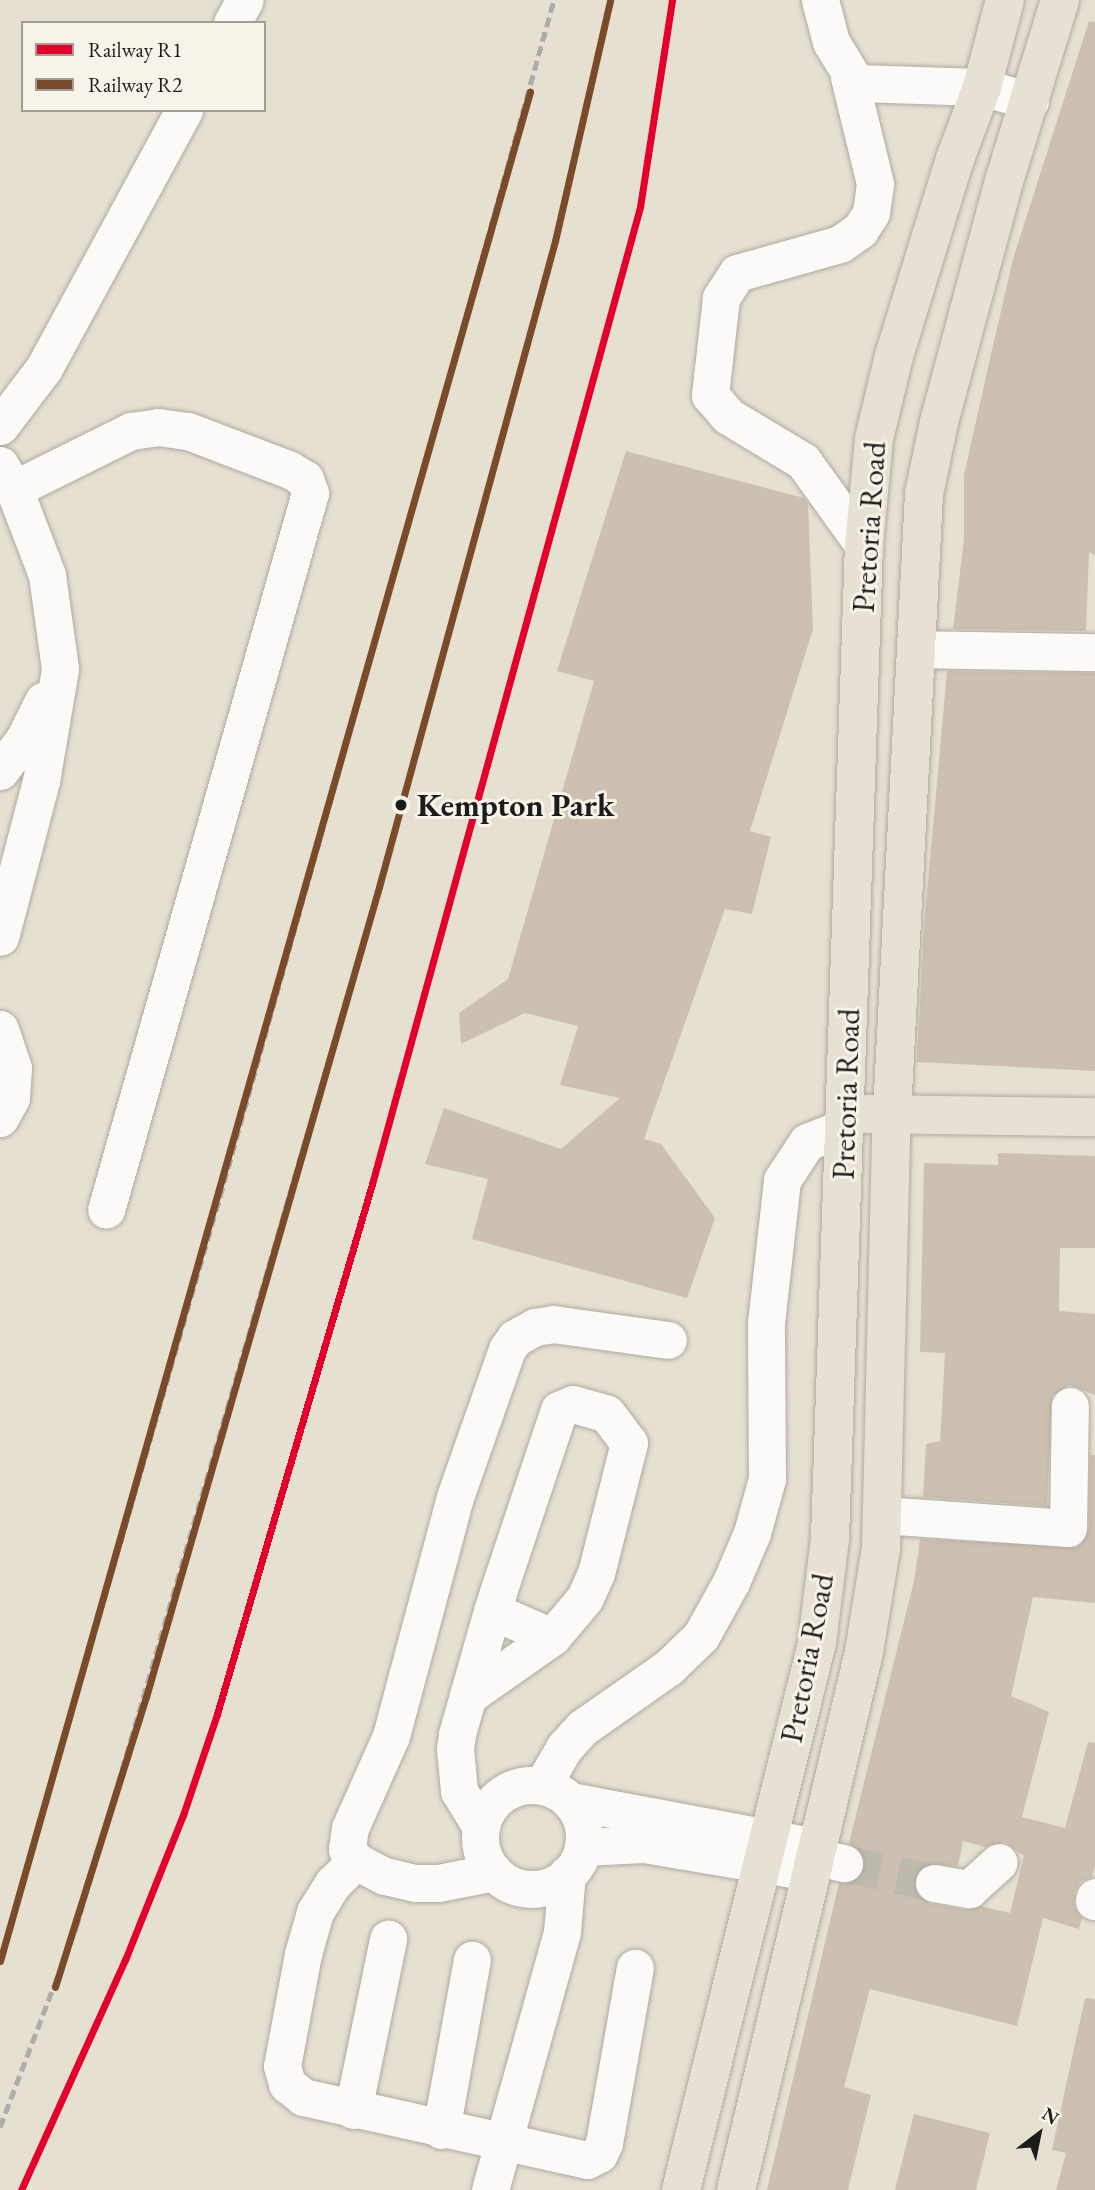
<!DOCTYPE html>
<html>
<head>
<meta charset="utf-8">
<style>
	body { margin:0 }
	#map { position:relative; width:1095px; height:2190px; overflow:hidden; background:#e6e0d1; font-family:"EB Garamond",serif }
	div>[style] { position:absolute }
	.building>* { inset:0; background:#cdc0b0 }
	.minor-tunnel>* { height:37px; margin-top:-18.5px; transform-origin:0; background:repeating-linear-gradient(90deg,#beb9ad 0 37px,transparent 0 55px) }
	.roads { filter:drop-shadow(0 0 2px #aeaaa0) drop-shadow(0 0 2px #aeaaa0) }
	.minor>* { height:37px; margin:-18.5px; padding:0 18.5px; transform-origin:18.5px; border-radius:18.5px; background:#fbfaf8 }
	.minor>.ring { margin:-18.5px; padding:0; box-sizing:content-box; background:none; border:37px solid #fbfaf8; border-radius:50% }
	.major>* { height:38px; margin:-19px; padding:0 19px; transform-origin:19px; border-radius:19px; background:#e7e1d4 }
	.rail>* { height:5px; margin-top:-2.5px; transform-origin:0; background:repeating-linear-gradient(90deg,#aeadab 0 10px,transparent 0 15px) }
	.rail-1>* { height:7px; margin:-3.5px; padding:0 3.5px; transform-origin:3.5px; border-radius:3.5px; background:#e4002b }
	.rail-2>* { height:7px; margin:-3.5px; padding:0 3.5px; transform-origin:3.5px; border-radius:3.5px; background:#7a4b2a }
	.dots>* { width:19px; height:19px; translate:-50% -50%; box-sizing:border-box; border:4px solid #f7f3e8; border-radius:50% }
	span { translate:-50% -50%; white-space:nowrap; text-align:center; line-height:1.15; -webkit-text-stroke:6px #f7f3e8; paint-order:stroke }
	.street-label { font-size:32px; color:#1c1c1c }
	.stop-label { font-size:32px; color:#1c1c1c; font-weight:700 }
	.left { translate:0 -50%; text-align:left }
	.legend { position:absolute; left:21px; top:21px; width:245px; height:91px; box-sizing:border-box; background:#f7f3e8; border:2px solid #9f9d96; margin:0; padding:9px 12px; list-style:none; font-size:21px; color:#1c1c1c }
	.legend li { display:flex; align-items:center; gap:14px; height:35px }
	.legend b { width:35px; border:2px solid #9f9d96 }
	.north { position:absolute; left:1004px; top:2099px; width:70px; height:70px; -webkit-text-stroke:5px #f7f3e8; paint-order:stroke; rotate:32deg; font-size:19px; font-weight:700; line-height:28px; text-align:center; color:#1c1c1c }
	.north::after { content:''; display:block; margin:auto; width:24px; height:32px; background:#1c1c1c; clip-path:polygon(50% 0,100% 100%,50% 72%,0 100%) }
</style>
</head>
<body>
<div id="map">
	<div class="building">
		<i style="clip-path:polygon(1089px 21px,1095px 22px,1095px 556px,1089px 552px,1086px 631px,953px 629px,964px 539px,964px 475px,989px 363px,1013px 259px)"></i>
		<i style="clip-path:polygon(626px 451px,804px 498px,808px 504px,813px 629px,750px 831px,771px 837px,752px 914px,725px 909px,644px 1139px,661px 1144px,715px 1218px,687px 1298px,472px 1239px,488px 1179px,425px 1164px,444px 1108px,561px 1149px,620px 1098px,560px 1085px,578px 1026px,525px 1013px,461px 1044px,459px 1013px,508px 979px,594px 681px,557px 671px)"></i>
		<i style="clip-path:polygon(947px 671px,1095px 673px,1095px 1071px,917px 1062px,924px 926px)"></i>
		<i style="clip-path:polygon(998px 1153px,1095px 1156px,1095px 1248px,1060px 1248px,1059px 1311px,1095px 1314px,1095px 1395px,1070px 1385px,1052px 1396px,1047px 1506px,923px 1497px,926px 1444px,940px 1441px,945px 1353px,920px 1352px,924px 1163px,998px 1165px)"></i>
		<i style="clip-path:polygon(evenodd,1090px 1455px,1095px 1455px,1095px 1603px,1033px 1597px,1011px 1696px,1049px 1712px,1022px 1817px,1065px 1828px,1088px 1742px,1095px 1743px,1095px 1866px,1092px 1877px,1080px 1882px,1075px 1892px,1074px 1907px,1082px 1918px,1079px 1929px,1043px 1918px,1017px 2026px,870px 1989px,844px 2087px,871px 2095px,848px 2190px,767px 2190px,839px 1883px,851px 1883px,864px 1868px,864px 1856px,849px 1843px,914px 1581px,920px 1539px,1077px 1547px,1089px 1528px,1090px 1455px,963px 1841px,985px 1847px,1005px 1842px,1024px 1856px,1010px 1913px,981px 1906px,966px 1910px,930px 1904px,915px 1891px,914px 1879px,926px 1864px,958px 1866px,963px 1841px)"></i>
		<i style="clip-path:polygon(1085px 1998px,1095px 1999px,1095px 2190px,1056px 2190px,1066px 2153px,1052px 2150px)"></i>
		<i style="clip-path:polygon(914px 2114px,990px 2133px,976px 2190px,895px 2190px)"></i>
	</div>
	<div class="minor-tunnel">
		<i style="left:844px;top:1863px;width:92px;rotate:12.5deg"></i>
	</div>
	<div class="roads">
		<div class="minor">
			<i style="left:820px;top:0;width:43px;rotate:75.3deg"></i>
			<i style="left:831px;top:42px;width:48px;rotate:58.6deg"></i>
			<i style="left:856px;top:83px;width:126px;rotate:1.8deg"></i>
			<i style="left:982px;top:87px;width:50px;rotate:16.3deg"></i>
			<i style="left:232px;top:23px;width:26px;rotate:-61deg"></i>
			<i style="left:849px;top:77px;width:110px;rotate:76.3deg"></i>
			<i style="left:875px;top:184px;width:29px;rotate:98deg"></i>
			<i style="left:871px;top:213px;width:20px;rotate:123deg"></i>
			<i style="left:860px;top:230px;width:24px;rotate:145deg"></i>
			<i style="left:840px;top:244px;width:107px;rotate:164.3deg"></i>
			<i style="left:737px;top:273px;width:30px;rotate:123deg"></i>
			<i style="left:721px;top:298px;width:98px;rotate:96.5deg"></i>
			<i style="left:710px;top:395px;width:28px;rotate:49deg"></i>
			<i style="left:728px;top:416px;width:87px;rotate:31deg"></i>
			<i style="left:803px;top:461px;width:105px;rotate:54.3deg"></i>
			<i style="left:0;top:426px;width:73px;rotate:-52.8deg"></i>
			<i style="left:44px;top:368px;width:294px;rotate:-61.5deg"></i>
			<i style="left:0;top:465px;width:28px;rotate:60deg"></i>
			<i style="left:14px;top:489px;width:92px;rotate:69deg"></i>
			<i style="left:47px;top:575px;width:95px;rotate:82.1deg"></i>
			<i style="left:60px;top:669px;width:114px;rotate:99.6deg"></i>
			<i style="left:41px;top:781px;width:161px;rotate:104.7deg"></i>
			<i style="left:14px;top:489px;width:131px;rotate:-26.4deg"></i>
			<i style="left:131px;top:431px;width:27px;rotate:-8deg"></i>
			<i style="left:158px;top:427px;width:30px;rotate:8deg"></i>
			<i style="left:188px;top:431px;width:109px;rotate:20.9deg"></i>
			<i style="left:290px;top:470px;width:17px;rotate:31deg"></i>
			<i style="left:305px;top:479px;width:15px;rotate:70deg"></i>
			<i style="left:310px;top:493px;width:745px;rotate:105.88deg"></i>
			<i style="left:915px;top:649px;width:180px;rotate:1deg"></i>
			<i style="left:0;top:771px;width:38px;rotate:-53deg"></i>
			<i style="left:23px;top:741px;width:45px;rotate:-63.4deg"></i>
			<i style="left:0;top:1029px;width:41px;rotate:71.6deg"></i>
			<i style="left:13px;top:1068px;width:30px;rotate:94deg"></i>
			<i style="left:11px;top:1098px;width:23px;rotate:119deg"></i>
			<i style="left:882px;top:1515px;width:186px;rotate:4deg"></i>
			<i style="left:1068px;top:1528px;width:122px;rotate:-89.1deg"></i>
			<i style="left:468px;top:1696px;width:103px;rotate:-35.1deg"></i>
			<i class="ring" style="left:480px;top:1785px;width:67px;height:67px"></i>
			<i style="left:542px;top:1786px;width:44px;rotate:-59.9deg"></i>
			<i style="left:564px;top:1748px;width:27px;rotate:-48deg"></i>
			<i style="left:582px;top:1728px;width:106px;rotate:-35deg"></i>
			<i style="left:669px;top:1667px;width:45px;rotate:-44.1deg"></i>
			<i style="left:701px;top:1636px;width:62px;rotate:-60.9deg"></i>
			<i style="left:731px;top:1582px;width:53px;rotate:-66.8deg"></i>
			<i style="left:752px;top:1533px;width:56px;rotate:-74.5deg"></i>
			<i style="left:767px;top:1479px;width:156px;rotate:-90.4deg"></i>
			<i style="left:766px;top:1323px;width:144px;rotate:-83.6deg"></i>
			<i style="left:782px;top:1180px;width:45px;rotate:-56.7deg"></i>
			<i style="left:807px;top:1142px;width:41px;rotate:-21.5deg"></i>
			<i style="left:570px;top:1801px;width:250px;rotate:10.6deg"></i>
			<i style="left:481px;top:1827px;width:42px;rotate:-121.4deg"></i>
			<i style="left:459px;top:1791px;width:42px;rotate:-95.4deg"></i>
			<i style="left:455px;top:1749px;width:15px;rotate:-82deg"></i>
			<i style="left:457px;top:1734px;width:128px;rotate:-74.1deg"></i>
			<i style="left:492px;top:1611px;width:20px;rotate:-72deg"></i>
			<i style="left:498px;top:1592px;width:192px;rotate:-71.5deg"></i>
			<i style="left:559px;top:1410px;width:15px;rotate:-23deg"></i>
			<i style="left:573px;top:1404px;width:35px;rotate:16deg"></i>
			<i style="left:607px;top:1414px;width:36px;rotate:53deg"></i>
			<i style="left:629px;top:1443px;width:134px;rotate:104.2deg"></i>
			<i style="left:596px;top:1573px;width:27px;rotate:114deg"></i>
			<i style="left:585px;top:1598px;width:51px;rotate:130.2deg"></i>
			<i style="left:552px;top:1637px;width:65px;rotate:-156.6deg"></i>
			<i style="left:583px;top:1847px;width:61px;rotate:-2.8deg"></i>
			<i style="left:644px;top:1844px;width:168px;rotate:9.6deg"></i>
			<i style="left:813px;top:1856px;width:32px;rotate:13deg"></i>
			<i style="left:356px;top:1861px;width:32px;rotate:136deg"></i>
			<i style="left:333px;top:1883px;width:34px;rotate:122deg"></i>
			<i style="left:315px;top:1912px;width:44px;rotate:105.9deg"></i>
			<i style="left:303px;top:1954px;width:114px;rotate:100.6deg"></i>
			<i style="left:282px;top:2066px;width:19px;rotate:74deg"></i>
			<i style="left:287px;top:2084px;width:21px;rotate:39deg"></i>
			<i style="left:303px;top:2097px;width:291px;rotate:12.5deg"></i>
			<i style="left:587px;top:2160px;width:13px;rotate:-27deg"></i>
			<i style="left:599px;top:2154px;width:12px;rotate:-66deg"></i>
			<i style="left:604px;top:2143px;width:178px;rotate:-80deg"></i>
			<i style="left:494px;top:1872px;width:56px;rotate:168.7deg"></i>
			<i style="left:439px;top:1883px;width:24px;rotate:180deg"></i>
			<i style="left:415px;top:1883px;width:32px;rotate:-167deg"></i>
			<i style="left:384px;top:1876px;width:32px;rotate:-152deg"></i>
			<i style="left:356px;top:1861px;width:15px;rotate:-127deg"></i>
			<i style="left:347px;top:1849px;width:21px;rotate:-82deg"></i>
			<i style="left:350px;top:1828px;width:101px;rotate:-66deg"></i>
			<i style="left:391px;top:1736px;width:247px;rotate:-75deg"></i>
			<i style="left:455px;top:1497px;width:157px;rotate:-70.6deg"></i>
			<i style="left:507px;top:1349px;width:14px;rotate:-54deg"></i>
			<i style="left:515px;top:1338px;width:23px;rotate:-29deg"></i>
			<i style="left:535px;top:1327px;width:18px;rotate:-9deg"></i>
			<i style="left:553px;top:1324px;width:116px;rotate:7.9deg"></i>
			<i style="left:934px;top:1883px;width:36px;rotate:10deg"></i>
			<i style="left:969px;top:1889px;width:40px;rotate:-42deg"></i>
			<i style="left:1094px;top:1901px;width:4px;rotate:-76deg"></i>
			<i style="left:353px;top:2110px;width:175px;rotate:-78.4deg"></i>
			<i style="left:441px;top:2130px;width:173px;rotate:-79.7deg"></i>
			<i style="left:490px;top:2190px;width:268px;rotate:-74.4deg"></i>
			<i style="left:562px;top:1932px;width:58px;rotate:-85.1deg"></i>
		</div>
		<div class="major">
			<i style="left:868px;top:1114px;width:227px;rotate:0.8deg"></i>
			<i style="left:681px;top:2190px;width:564px;rotate:-76.04deg"></i>
			<i style="left:817px;top:1643px;width:106px;rotate:-82.9deg"></i>
			<i style="left:830px;top:1538px;width:993px;rotate:-88.04deg"></i>
			<i style="left:864px;top:546px;width:107px;rotate:-84.7deg"></i>
			<i style="left:874px;top:439px;width:85px;rotate:-76.5deg"></i>
			<i style="left:894px;top:356px;width:206px;rotate:-72.8deg"></i>
			<i style="left:955px;top:159px;width:77px;rotate:-69.4deg"></i>
			<i style="left:982px;top:87px;width:90px;rotate:-75.2deg"></i>
			<i style="left:736px;top:2190px;width:553px;rotate:-76.62deg"></i>
			<i style="left:864px;top:1652px;width:105px;rotate:-80.7deg"></i>
			<i style="left:881px;top:1548px;width:435px;rotate:-88.6deg"></i>
			<i style="left:892px;top:1113px;width:620px;rotate:-87.04deg"></i>
			<i style="left:924px;top:494px;width:74px;rotate:-78.2deg"></i>
			<i style="left:939px;top:422px;width:253px;rotate:-74.9deg"></i>
			<i style="left:1005px;top:178px;width:186px;rotate:-72.8deg"></i>
		</div>
	</div>
	<div class="rail">
		<i style="left:0;top:1961px;width:795px;rotate:-73.94deg"></i>
		<i style="left:220px;top:1197px;width:1243px;rotate:-74.41deg"></i>
		<i style="left:0;top:2127px;width:213px;rotate:-69.1deg"></i>
		<i style="left:76px;top:1928px;width:1084px;rotate:-73.77deg"></i>
		<i style="left:379px;top:887px;width:670px;rotate:-74.76deg"></i>
		<i style="left:555px;top:241px;width:247px;rotate:-77.1deg"></i>
		<i style="left:21px;top:2190px;width:252px;rotate:-65.7deg"></i>
		<i style="left:125px;top:1960px;width:156px;rotate:-68.2deg"></i>
		<i style="left:183px;top:1815px;width:107px;rotate:-71.4deg"></i>
		<i style="left:217px;top:1714px;width:552px;rotate:-73.7deg"></i>
		<i style="left:372px;top:1184px;width:1013px;rotate:-74.66deg"></i>
		<i style="left:640px;top:207px;width:209px;rotate:-81.2deg"></i>
	</div>
	<div class="rail-1">
		<i style="left:21px;top:2190px;width:252px;rotate:-65.7deg"></i>
		<i style="left:125px;top:1960px;width:156px;rotate:-68.2deg"></i>
		<i style="left:183px;top:1815px;width:107px;rotate:-71.4deg"></i>
		<i style="left:217px;top:1714px;width:552px;rotate:-73.7deg"></i>
		<i style="left:372px;top:1184px;width:1013px;rotate:-74.66deg"></i>
		<i style="left:640px;top:207px;width:209px;rotate:-81.2deg"></i>
	</div>
	<div class="rail-2">
		<i style="left:0;top:1961px;width:1943px;rotate:-74.17deg"></i>
		<i style="left:55px;top:1987px;width:304px;rotate:-72.6deg"></i>
		<i style="left:146px;top:1697px;width:843px;rotate:-73.95deg"></i>
		<i style="left:379px;top:887px;width:670px;rotate:-74.76deg"></i>
		<i style="left:555px;top:241px;width:247px;rotate:-77.1deg"></i>
	</div>
	<div class="dots">
		<i style="left:401px;top:805px;background:#1c1c1c"></i>
	</div>
	<div class="street-label">
		<span style="left:869px;top:527px;rotate:-86deg">Pretoria Road</span>
		<span style="left:846px;top:1094px;rotate:-88deg">Pretoria Road</span>
		<span style="left:807px;top:1658px;rotate:-79deg">Pretoria Road</span>
	</div>
	<div class="stop-label">
		<span class="left" style="left:417px;top:805px">Kempton Park</span>
	</div>
	<ul class="legend">
	<li><b style="height:9px;background:#e4002b"></b>Railway R1</li>
	<li><b style="height:9px;background:#7a4b2a"></b>Railway R2</li>
	</ul>
	<div class="north">N</div>
</div>
</body>
</html>
